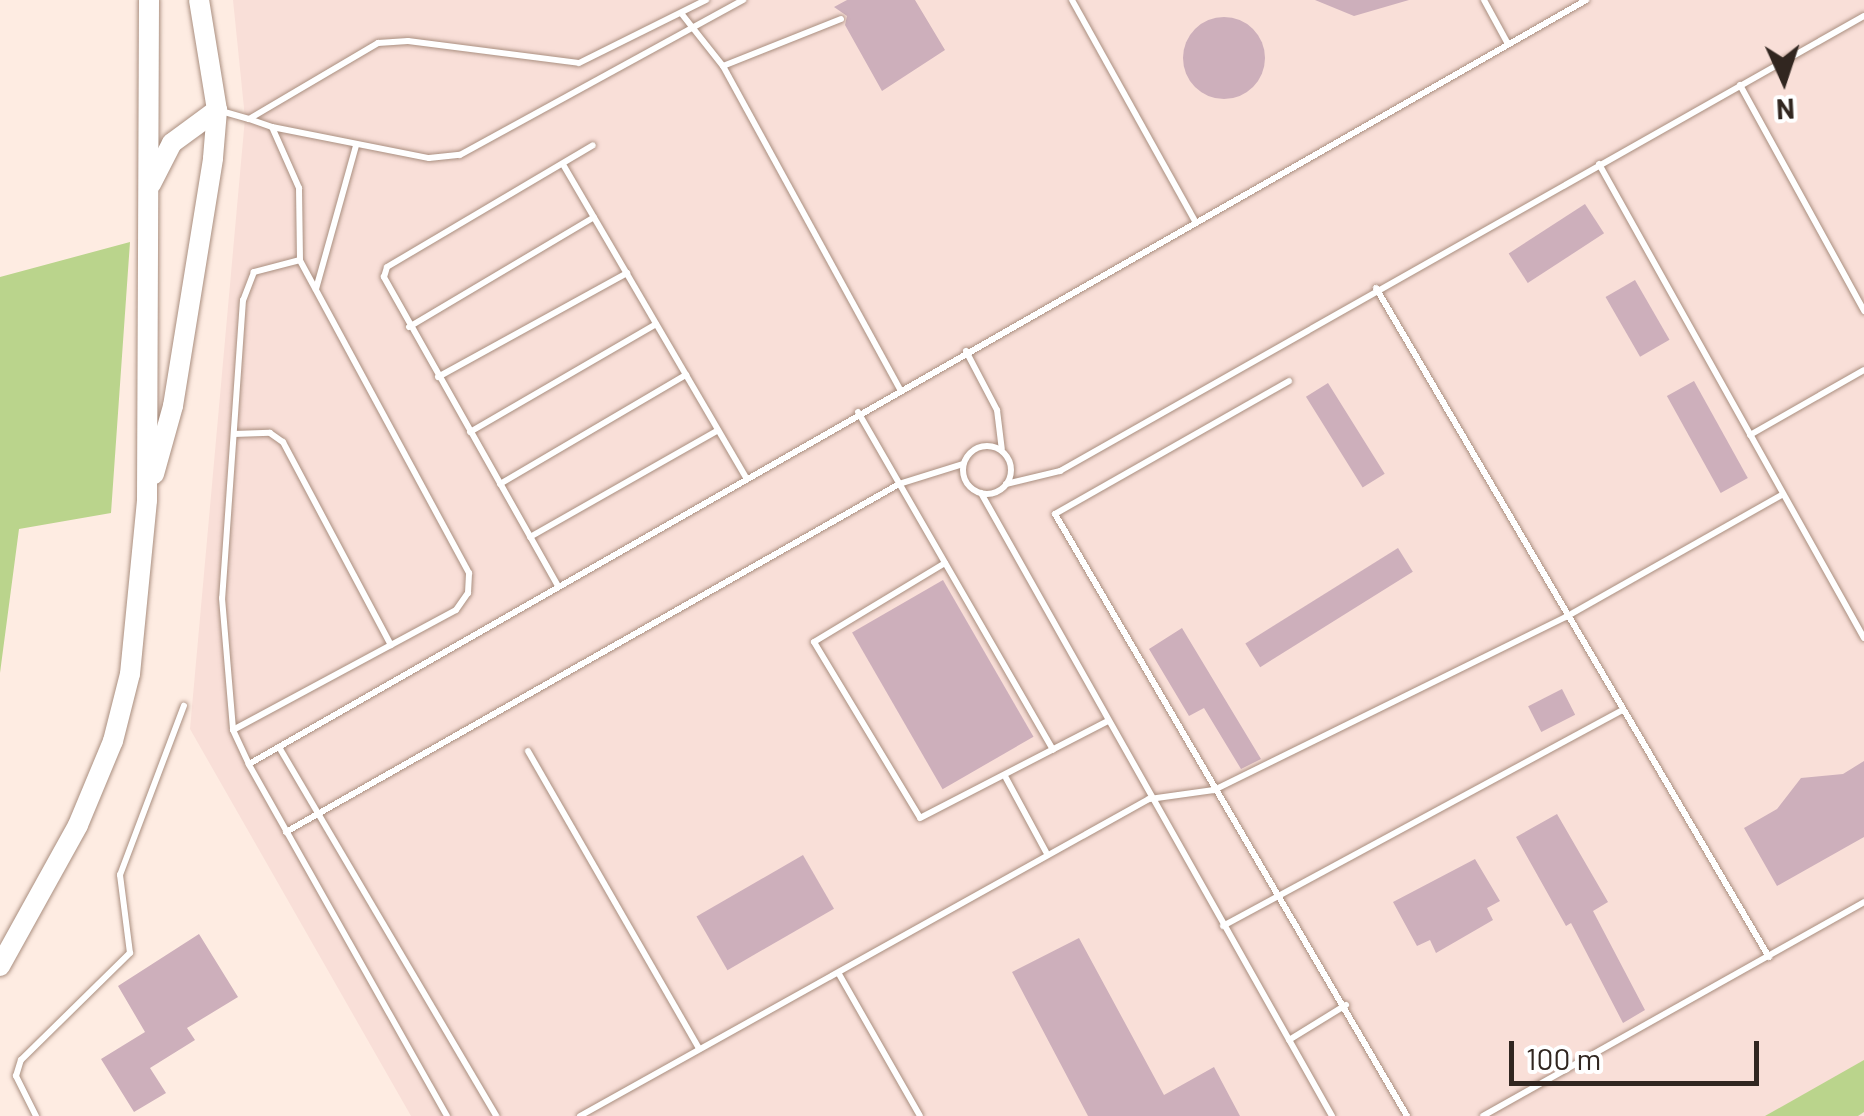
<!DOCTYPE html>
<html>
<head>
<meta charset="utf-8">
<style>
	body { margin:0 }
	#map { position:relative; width:1864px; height:1116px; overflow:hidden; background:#feece2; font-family:Barlow,sans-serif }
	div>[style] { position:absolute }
	.industrial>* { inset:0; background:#f9dfd8 }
	.green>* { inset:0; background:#bad48c }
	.building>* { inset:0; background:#cdafbb; transform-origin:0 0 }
	.round { border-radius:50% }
	.roads { filter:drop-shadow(0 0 2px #aa8f80) drop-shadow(0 0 2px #aa8f80) }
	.lane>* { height:6px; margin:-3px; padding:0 3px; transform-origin:3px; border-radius:3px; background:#fff }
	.lane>.ring { margin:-3px; padding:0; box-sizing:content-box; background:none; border:6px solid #fff; border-radius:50% }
	.secondary>* { height:20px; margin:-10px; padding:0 10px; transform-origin:10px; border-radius:10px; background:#fff }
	span { translate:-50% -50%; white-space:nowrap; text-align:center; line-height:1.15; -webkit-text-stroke:8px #fff; paint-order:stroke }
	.north { position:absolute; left:1734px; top:30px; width:100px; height:100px; -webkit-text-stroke:8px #fff; paint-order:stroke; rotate:177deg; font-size:28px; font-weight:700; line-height:40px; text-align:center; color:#312620 }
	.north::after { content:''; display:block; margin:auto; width:35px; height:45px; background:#312620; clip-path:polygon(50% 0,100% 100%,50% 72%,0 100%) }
	.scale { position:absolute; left:1509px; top:1041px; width:250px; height:45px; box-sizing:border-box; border:5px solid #312620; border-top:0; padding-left:12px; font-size:30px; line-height:35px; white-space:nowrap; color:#312620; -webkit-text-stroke:8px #fff; paint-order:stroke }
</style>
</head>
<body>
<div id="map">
	<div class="industrial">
		<i style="clip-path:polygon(233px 0,1864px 0,1864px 1116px,411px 1116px,190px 729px,245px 118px)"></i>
	</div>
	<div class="green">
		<i style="clip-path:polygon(130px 242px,111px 513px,19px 529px,0 673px,0 277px)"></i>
		<i style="clip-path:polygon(1864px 1060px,1864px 1112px,1858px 1116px,1765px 1116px)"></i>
	</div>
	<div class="building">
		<i style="clip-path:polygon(847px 0,915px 0,945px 50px,882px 91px,845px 25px,847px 16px,834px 7px)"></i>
		<i style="clip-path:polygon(1315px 0,1409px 0,1354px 16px)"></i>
		<i class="round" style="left:1183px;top:17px;width:82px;height:82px"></i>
		<i style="left:1585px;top:204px;width:35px;height:91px;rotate:57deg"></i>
		<i style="left:1635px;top:280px;width:69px;height:34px;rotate:60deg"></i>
		<i style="left:1694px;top:381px;width:111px;height:31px;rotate:61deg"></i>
		<i style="left:1328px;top:383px;width:107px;height:26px;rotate:58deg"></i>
		<i style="left:1398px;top:548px;width:28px;height:180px;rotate:58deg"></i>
		<i style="left:943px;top:580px;width:181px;height:105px;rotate:60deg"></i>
		<i style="clip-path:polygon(1182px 628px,1261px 759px,1241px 769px,1204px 708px,1189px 716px,1149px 649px)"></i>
		<i style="left:1562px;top:689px;width:29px;height:38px;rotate:63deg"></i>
		<i style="clip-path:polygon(1864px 761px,1864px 837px,1777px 886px,1744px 828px,1777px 809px,1801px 778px,1843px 774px)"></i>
		<i style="clip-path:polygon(1557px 814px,1608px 902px,1593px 911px,1645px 1010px,1623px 1023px,1571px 923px,1566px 926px,1516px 837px)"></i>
		<i style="left:803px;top:855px;width:62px;height:123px;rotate:60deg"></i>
		<i style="clip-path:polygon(1475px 859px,1500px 901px,1487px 908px,1493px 920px,1436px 953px,1430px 940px,1417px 946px,1393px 902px)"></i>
		<i style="clip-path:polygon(199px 934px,238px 997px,187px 1028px,195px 1040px,150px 1068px,166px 1093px,134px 1112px,101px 1059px,145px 1032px,118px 986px)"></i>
		<i style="clip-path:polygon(1079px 938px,1164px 1095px,1214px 1067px,1240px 1116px,1088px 1116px,1012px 972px)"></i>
	</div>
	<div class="roads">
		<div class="lane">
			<i style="left:1072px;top:0;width:253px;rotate:60.9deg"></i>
			<i style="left:1484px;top:0;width:50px;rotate:61.4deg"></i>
			<i style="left:681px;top:13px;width:68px;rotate:51.6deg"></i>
			<i style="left:841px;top:19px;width:127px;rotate:158.3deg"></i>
			<i style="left:723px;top:66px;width:368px;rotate:61.3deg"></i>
			<i style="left:1740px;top:85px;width:258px;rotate:61.2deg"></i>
			<i style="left:221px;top:111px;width:29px;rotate:16deg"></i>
			<i style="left:249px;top:119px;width:150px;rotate:-30.5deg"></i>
			<i style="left:378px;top:43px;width:30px;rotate:-4deg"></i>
			<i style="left:408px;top:41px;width:172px;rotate:7.3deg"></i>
			<i style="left:579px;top:63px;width:142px;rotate:-26.4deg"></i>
			<i style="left:249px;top:119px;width:24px;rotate:19deg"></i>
			<i style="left:272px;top:127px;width:67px;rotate:66.1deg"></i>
			<i style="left:299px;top:188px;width:72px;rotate:89.2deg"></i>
			<i style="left:272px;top:127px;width:160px;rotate:11.2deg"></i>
			<i style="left:429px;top:158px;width:31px;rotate:-6deg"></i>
			<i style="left:460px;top:155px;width:323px;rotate:-28.7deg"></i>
			<i style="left:1599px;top:164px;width:543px;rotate:60.79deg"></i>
			<i style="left:564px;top:166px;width:360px;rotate:59.7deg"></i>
			<i style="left:1376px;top:288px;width:776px;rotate:59.57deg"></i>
			<i style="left:316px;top:289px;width:148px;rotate:-74.4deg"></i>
			<i style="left:409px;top:327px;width:215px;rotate:-30.7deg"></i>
			<i style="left:966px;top:351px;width:67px;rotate:62.3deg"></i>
			<i style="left:997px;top:410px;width:39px;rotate:83deg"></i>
			<i style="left:438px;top:377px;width:216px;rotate:-28.8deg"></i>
			<i style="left:1289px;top:381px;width:269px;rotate:150.4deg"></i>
			<i style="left:1055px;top:514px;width:697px;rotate:59.68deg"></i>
			<i style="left:858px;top:412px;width:390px;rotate:60deg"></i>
			<i style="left:470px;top:432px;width:215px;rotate:-30.1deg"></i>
			<i style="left:234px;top:434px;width:36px;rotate:-2deg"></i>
			<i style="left:270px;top:433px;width:16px;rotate:35deg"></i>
			<i style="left:283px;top:442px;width:230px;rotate:62deg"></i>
			<i style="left:1750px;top:435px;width:131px;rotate:-29.7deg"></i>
			<i class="ring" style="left:963px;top:446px;width:42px;height:42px"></i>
			<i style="left:500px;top:484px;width:216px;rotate:-30.4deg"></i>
			<i style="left:1006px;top:484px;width:56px;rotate:-13.5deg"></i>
			<i style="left:1060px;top:471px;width:924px;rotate:-29.51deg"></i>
			<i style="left:981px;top:493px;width:715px;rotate:60.6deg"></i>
			<i style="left:530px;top:537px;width:216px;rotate:-29.6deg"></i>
			<i style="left:945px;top:563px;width:153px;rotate:148.9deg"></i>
			<i style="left:814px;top:642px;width:205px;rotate:58.9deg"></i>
			<i style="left:920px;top:818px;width:212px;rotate:-27.3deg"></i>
			<i style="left:558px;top:586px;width:355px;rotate:-119.4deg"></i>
			<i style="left:384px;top:277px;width:10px;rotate:-73deg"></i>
			<i style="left:387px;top:267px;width:239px;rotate:-30.6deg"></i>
			<i style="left:233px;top:730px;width:253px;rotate:-28.3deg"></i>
			<i style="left:456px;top:610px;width:21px;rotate:-55deg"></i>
			<i style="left:468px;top:593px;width:20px;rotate:-87deg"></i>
			<i style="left:469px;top:573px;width:356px;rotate:-118.4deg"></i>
			<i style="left:300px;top:260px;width:48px;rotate:165.4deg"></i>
			<i style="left:254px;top:272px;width:30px;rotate:111deg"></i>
			<i style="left:243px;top:300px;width:299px;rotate:94deg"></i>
			<i style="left:222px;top:598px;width:132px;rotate:85.2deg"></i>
			<i style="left:233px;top:730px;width:38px;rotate:65deg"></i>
			<i style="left:279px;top:747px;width:428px;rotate:59.5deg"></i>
			<i style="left:528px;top:751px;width:343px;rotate:60.1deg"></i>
			<i style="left:1006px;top:778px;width:84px;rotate:61.6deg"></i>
			<i style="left:286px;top:832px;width:705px;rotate:-29.58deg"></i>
			<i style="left:899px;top:484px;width:67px;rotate:-17.4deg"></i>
			<i style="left:1223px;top:926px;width:452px;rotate:-28.4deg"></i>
			<i style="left:839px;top:974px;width:163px;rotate:60.3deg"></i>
			<i style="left:1289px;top:1040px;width:67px;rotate:-31.6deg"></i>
			<i style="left:36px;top:1116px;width:45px;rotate:-116.6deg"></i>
			<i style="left:16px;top:1076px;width:17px;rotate:-73deg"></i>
			<i style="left:21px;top:1060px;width:153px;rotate:-44.5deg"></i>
			<i style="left:130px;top:953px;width:79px;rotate:-97.3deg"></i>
			<i style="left:120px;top:875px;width:181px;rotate:-69.3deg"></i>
			<i style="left:447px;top:1116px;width:404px;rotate:-119.4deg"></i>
			<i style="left:249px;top:764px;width:1540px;rotate:-29.74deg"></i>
			<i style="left:580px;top:1116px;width:651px;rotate:-29.12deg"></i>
			<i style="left:1149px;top:799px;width:66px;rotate:-7.9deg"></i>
			<i style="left:1214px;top:790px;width:392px;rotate:-26.2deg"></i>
			<i style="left:1566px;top:617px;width:249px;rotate:-29.5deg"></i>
			<i style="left:1483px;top:1116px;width:437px;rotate:-29.3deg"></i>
		</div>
		<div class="secondary">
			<i style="left:151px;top:184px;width:46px;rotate:-62.9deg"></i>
			<i style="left:172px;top:143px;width:56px;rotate:-36.3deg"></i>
			<i style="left:154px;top:474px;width:71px;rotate:-74.4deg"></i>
			<i style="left:173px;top:406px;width:251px;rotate:-80.8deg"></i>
			<i style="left:213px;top:158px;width:48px;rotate:-85.2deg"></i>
			<i style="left:217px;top:110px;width:111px;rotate:-99.3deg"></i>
			<i style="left:0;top:966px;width:161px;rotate:-61deg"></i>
			<i style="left:78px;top:825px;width:91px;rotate:-67.4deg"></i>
			<i style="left:113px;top:741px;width:69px;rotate:-75.8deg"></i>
			<i style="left:130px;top:674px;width:175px;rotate:-84.4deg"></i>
			<i style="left:147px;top:500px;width:500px;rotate:-89.77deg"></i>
		</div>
	</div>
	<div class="north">N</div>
	<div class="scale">100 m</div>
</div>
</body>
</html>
